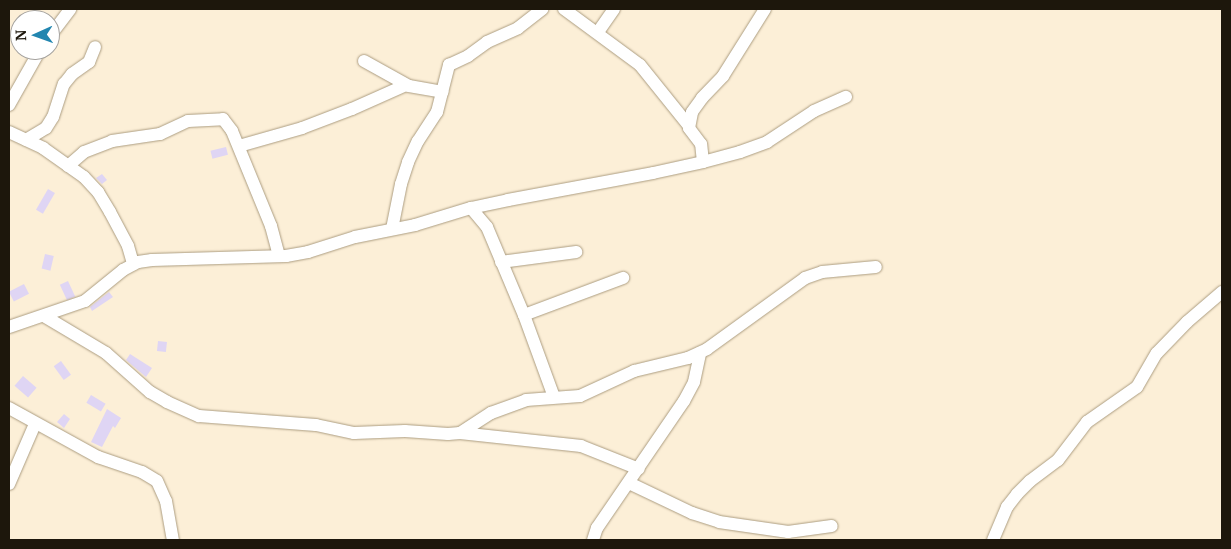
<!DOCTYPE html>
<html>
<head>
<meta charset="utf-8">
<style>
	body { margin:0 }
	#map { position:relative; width:1231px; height:549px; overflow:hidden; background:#fcefd7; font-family:Merriweather,serif }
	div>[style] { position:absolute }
	.building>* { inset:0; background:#dfd5f4; transform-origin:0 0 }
	.roads { filter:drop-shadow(0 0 1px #ac9d81) drop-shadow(0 0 1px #ac9d81) }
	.minor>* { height:12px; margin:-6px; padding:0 6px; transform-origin:6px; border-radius:6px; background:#fff }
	span { translate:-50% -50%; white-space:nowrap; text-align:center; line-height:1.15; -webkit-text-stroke:4px #fff; paint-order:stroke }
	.frame { position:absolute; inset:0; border:10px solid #1d170c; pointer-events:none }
	.north { position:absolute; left:10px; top:10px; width:50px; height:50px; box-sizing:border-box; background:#fff; border:1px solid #a5a29e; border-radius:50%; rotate:268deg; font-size:14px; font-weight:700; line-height:20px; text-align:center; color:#1d170c }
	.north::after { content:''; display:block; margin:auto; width:18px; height:22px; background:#2286b0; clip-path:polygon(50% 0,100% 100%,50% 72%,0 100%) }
</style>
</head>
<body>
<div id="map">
	<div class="building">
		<i style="left:226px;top:147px;width:8px;height:16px;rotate:76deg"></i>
		<i style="clip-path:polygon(102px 174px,107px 180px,102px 184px,96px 178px)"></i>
		<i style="left:48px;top:189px;width:8px;height:24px;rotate:30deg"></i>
		<i style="left:45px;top:254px;width:9px;height:15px;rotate:13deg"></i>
		<i style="left:68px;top:281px;width:17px;height:9px;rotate:65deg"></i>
		<i style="left:24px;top:284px;width:11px;height:17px;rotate:63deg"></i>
		<i style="clip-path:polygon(109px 292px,113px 297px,92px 311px,90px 307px)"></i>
		<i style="left:158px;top:341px;width:9px;height:10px;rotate:6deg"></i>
		<i style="clip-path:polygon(130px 354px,152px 368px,146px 377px,126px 360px)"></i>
		<i style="left:61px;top:361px;width:17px;height:9px;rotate:54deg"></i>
		<i style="left:23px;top:376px;width:18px;height:13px;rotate:41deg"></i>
		<i style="left:91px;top:395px;width:17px;height:9px;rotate:31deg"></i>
		<i style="clip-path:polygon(107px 409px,121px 418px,115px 428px,113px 426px,102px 447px,91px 442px)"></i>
		<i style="clip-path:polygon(64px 414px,70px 419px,64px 428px,57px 422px)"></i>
	</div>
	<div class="roads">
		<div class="minor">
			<i style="left:564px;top:9px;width:94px;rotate:36.4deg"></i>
			<i style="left:640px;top:65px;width:78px;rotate:51.2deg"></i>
			<i style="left:598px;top:32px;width:28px;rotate:-55deg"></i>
			<i style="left:50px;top:36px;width:34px;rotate:-53deg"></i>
			<i style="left:364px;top:61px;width:51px;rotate:29.1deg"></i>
			<i style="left:409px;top:86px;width:34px;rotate:10deg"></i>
			<i style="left:9px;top:105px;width:63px;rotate:-60.6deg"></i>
			<i style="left:9px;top:132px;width:38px;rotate:25deg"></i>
			<i style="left:43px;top:148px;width:50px;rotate:35.3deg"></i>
			<i style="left:84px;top:177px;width:21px;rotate:47deg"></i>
			<i style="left:98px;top:192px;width:23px;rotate:59deg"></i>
			<i style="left:110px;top:212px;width:38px;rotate:62deg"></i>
			<i style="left:128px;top:246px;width:19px;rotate:74deg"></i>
			<i style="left:26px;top:140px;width:23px;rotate:-31deg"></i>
			<i style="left:46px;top:128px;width:13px;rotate:-58deg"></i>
			<i style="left:53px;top:117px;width:35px;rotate:-72deg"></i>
			<i style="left:64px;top:84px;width:13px;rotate:-51deg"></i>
			<i style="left:72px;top:74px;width:21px;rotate:-35deg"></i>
			<i style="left:89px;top:62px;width:16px;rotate:-68deg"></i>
			<i style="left:239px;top:146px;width:66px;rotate:-15.9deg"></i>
			<i style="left:302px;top:128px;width:53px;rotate:-20.8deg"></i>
			<i style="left:352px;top:109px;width:59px;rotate:-24deg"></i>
			<i style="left:703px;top:162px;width:18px;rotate:-96deg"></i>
			<i style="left:701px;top:144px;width:20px;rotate:-127deg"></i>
			<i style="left:689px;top:128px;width:16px;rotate:-79deg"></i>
			<i style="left:692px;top:112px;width:17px;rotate:-54deg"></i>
			<i style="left:702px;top:98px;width:30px;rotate:-46deg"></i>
			<i style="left:723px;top:76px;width:79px;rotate:-57.9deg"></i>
			<i style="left:68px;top:166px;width:21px;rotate:-41deg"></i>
			<i style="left:84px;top:152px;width:30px;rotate:-21deg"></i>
			<i style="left:112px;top:141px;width:49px;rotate:-8.3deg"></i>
			<i style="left:160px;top:134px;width:31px;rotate:-25deg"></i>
			<i style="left:188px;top:121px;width:35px;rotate:-3deg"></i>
			<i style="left:223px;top:119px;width:15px;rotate:53deg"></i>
			<i style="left:232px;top:131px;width:103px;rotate:67.7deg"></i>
			<i style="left:271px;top:226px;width:31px;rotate:75deg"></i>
			<i style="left:471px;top:208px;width:25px;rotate:50deg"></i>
			<i style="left:487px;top:227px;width:95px;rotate:67.2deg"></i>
			<i style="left:524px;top:315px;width:87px;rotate:69.9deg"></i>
			<i style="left:392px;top:229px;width:46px;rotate:-78.7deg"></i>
			<i style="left:401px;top:184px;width:23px;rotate:-72deg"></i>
			<i style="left:408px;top:162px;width:23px;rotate:-65deg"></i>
			<i style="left:418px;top:141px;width:35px;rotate:-57deg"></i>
			<i style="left:437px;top:112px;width:49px;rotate:-75.7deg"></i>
			<i style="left:449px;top:65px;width:21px;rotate:-25deg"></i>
			<i style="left:468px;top:56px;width:24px;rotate:-36deg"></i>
			<i style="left:487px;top:42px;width:34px;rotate:-24deg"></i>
			<i style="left:518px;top:28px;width:31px;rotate:-38deg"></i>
			<i style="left:501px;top:262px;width:76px;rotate:-7.6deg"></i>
			<i style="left:524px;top:315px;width:106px;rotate:-20.5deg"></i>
			<i style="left:44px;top:316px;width:72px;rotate:30.8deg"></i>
			<i style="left:106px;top:353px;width:59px;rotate:41.6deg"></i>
			<i style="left:150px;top:392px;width:20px;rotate:30deg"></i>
			<i style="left:167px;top:402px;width:35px;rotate:24deg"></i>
			<i style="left:199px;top:416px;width:117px;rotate:4.4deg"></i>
			<i style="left:316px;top:425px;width:39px;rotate:12deg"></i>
			<i style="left:354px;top:433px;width:51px;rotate:-2.2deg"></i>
			<i style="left:405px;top:431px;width:43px;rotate:4deg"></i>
			<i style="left:448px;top:434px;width:12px;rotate:-5deg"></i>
			<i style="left:460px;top:433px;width:37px;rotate:-33deg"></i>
			<i style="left:491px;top:413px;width:37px;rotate:-20deg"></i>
			<i style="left:526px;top:400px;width:54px;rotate:-4.2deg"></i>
			<i style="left:580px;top:396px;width:60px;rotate:-24.8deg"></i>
			<i style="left:634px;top:371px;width:56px;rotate:-13.5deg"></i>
			<i style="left:688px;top:358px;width:21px;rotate:-25deg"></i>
			<i style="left:707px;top:349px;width:121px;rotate:-35.9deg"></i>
			<i style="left:805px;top:278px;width:18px;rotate:-19deg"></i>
			<i style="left:822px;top:272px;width:54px;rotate:-5.3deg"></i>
			<i style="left:9px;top:327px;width:80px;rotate:-18.9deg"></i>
			<i style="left:85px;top:301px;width:49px;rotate:-39.2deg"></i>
			<i style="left:123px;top:270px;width:17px;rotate:-28deg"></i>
			<i style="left:138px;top:262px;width:14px;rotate:-8deg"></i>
			<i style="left:152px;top:260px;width:134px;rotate:-1.7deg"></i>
			<i style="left:286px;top:256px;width:22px;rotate:-10deg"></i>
			<i style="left:308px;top:252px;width:49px;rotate:-17.7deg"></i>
			<i style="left:355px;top:237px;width:61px;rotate:-11.3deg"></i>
			<i style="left:415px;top:225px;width:59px;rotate:-16.9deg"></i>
			<i style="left:471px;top:208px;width:38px;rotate:-12deg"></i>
			<i style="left:508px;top:200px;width:147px;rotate:-10.5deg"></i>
			<i style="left:653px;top:173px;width:51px;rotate:-12.4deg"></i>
			<i style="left:703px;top:162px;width:38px;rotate:-15deg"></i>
			<i style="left:740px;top:152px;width:29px;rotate:-20deg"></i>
			<i style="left:767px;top:142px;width:56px;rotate:-33.4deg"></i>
			<i style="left:814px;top:111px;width:35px;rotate:-24deg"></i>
			<i style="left:9px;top:408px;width:102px;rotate:28.8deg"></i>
			<i style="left:98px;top:457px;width:46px;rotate:18.8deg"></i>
			<i style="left:142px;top:472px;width:17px;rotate:31deg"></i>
			<i style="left:157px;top:481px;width:22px;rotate:66deg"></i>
			<i style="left:166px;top:501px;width:40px;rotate:80deg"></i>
			<i style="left:460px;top:433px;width:122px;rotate:6.1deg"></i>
			<i style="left:581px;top:446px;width:62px;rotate:21.6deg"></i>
			<i style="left:629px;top:483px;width:70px;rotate:25.5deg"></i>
			<i style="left:692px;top:513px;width:28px;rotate:18deg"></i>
			<i style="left:719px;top:522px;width:70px;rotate:8.2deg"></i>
			<i style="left:788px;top:532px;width:44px;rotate:-7.8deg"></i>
			<i style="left:9px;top:484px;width:65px;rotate:-66.6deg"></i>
			<i style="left:593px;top:540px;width:13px;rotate:-72deg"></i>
			<i style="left:597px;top:528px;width:154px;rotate:-55.6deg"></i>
			<i style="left:684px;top:401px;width:21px;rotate:-62deg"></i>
			<i style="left:694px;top:382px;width:30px;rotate:-78deg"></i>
			<i style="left:993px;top:540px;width:36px;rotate:-67deg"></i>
			<i style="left:1007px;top:507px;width:16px;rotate:-52deg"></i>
			<i style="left:1017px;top:494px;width:18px;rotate:-45deg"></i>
			<i style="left:1030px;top:481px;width:35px;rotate:-37deg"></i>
			<i style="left:1058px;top:460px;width:48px;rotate:-52.7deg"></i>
			<i style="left:1087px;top:422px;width:61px;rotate:-35deg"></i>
			<i style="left:1137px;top:387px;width:39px;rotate:-60deg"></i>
			<i style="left:1157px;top:353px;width:43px;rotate:-45.9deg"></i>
			<i style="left:1187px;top:322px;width:46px;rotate:-40.6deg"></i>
		</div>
	</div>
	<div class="frame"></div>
	<div class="north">N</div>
</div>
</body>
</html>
